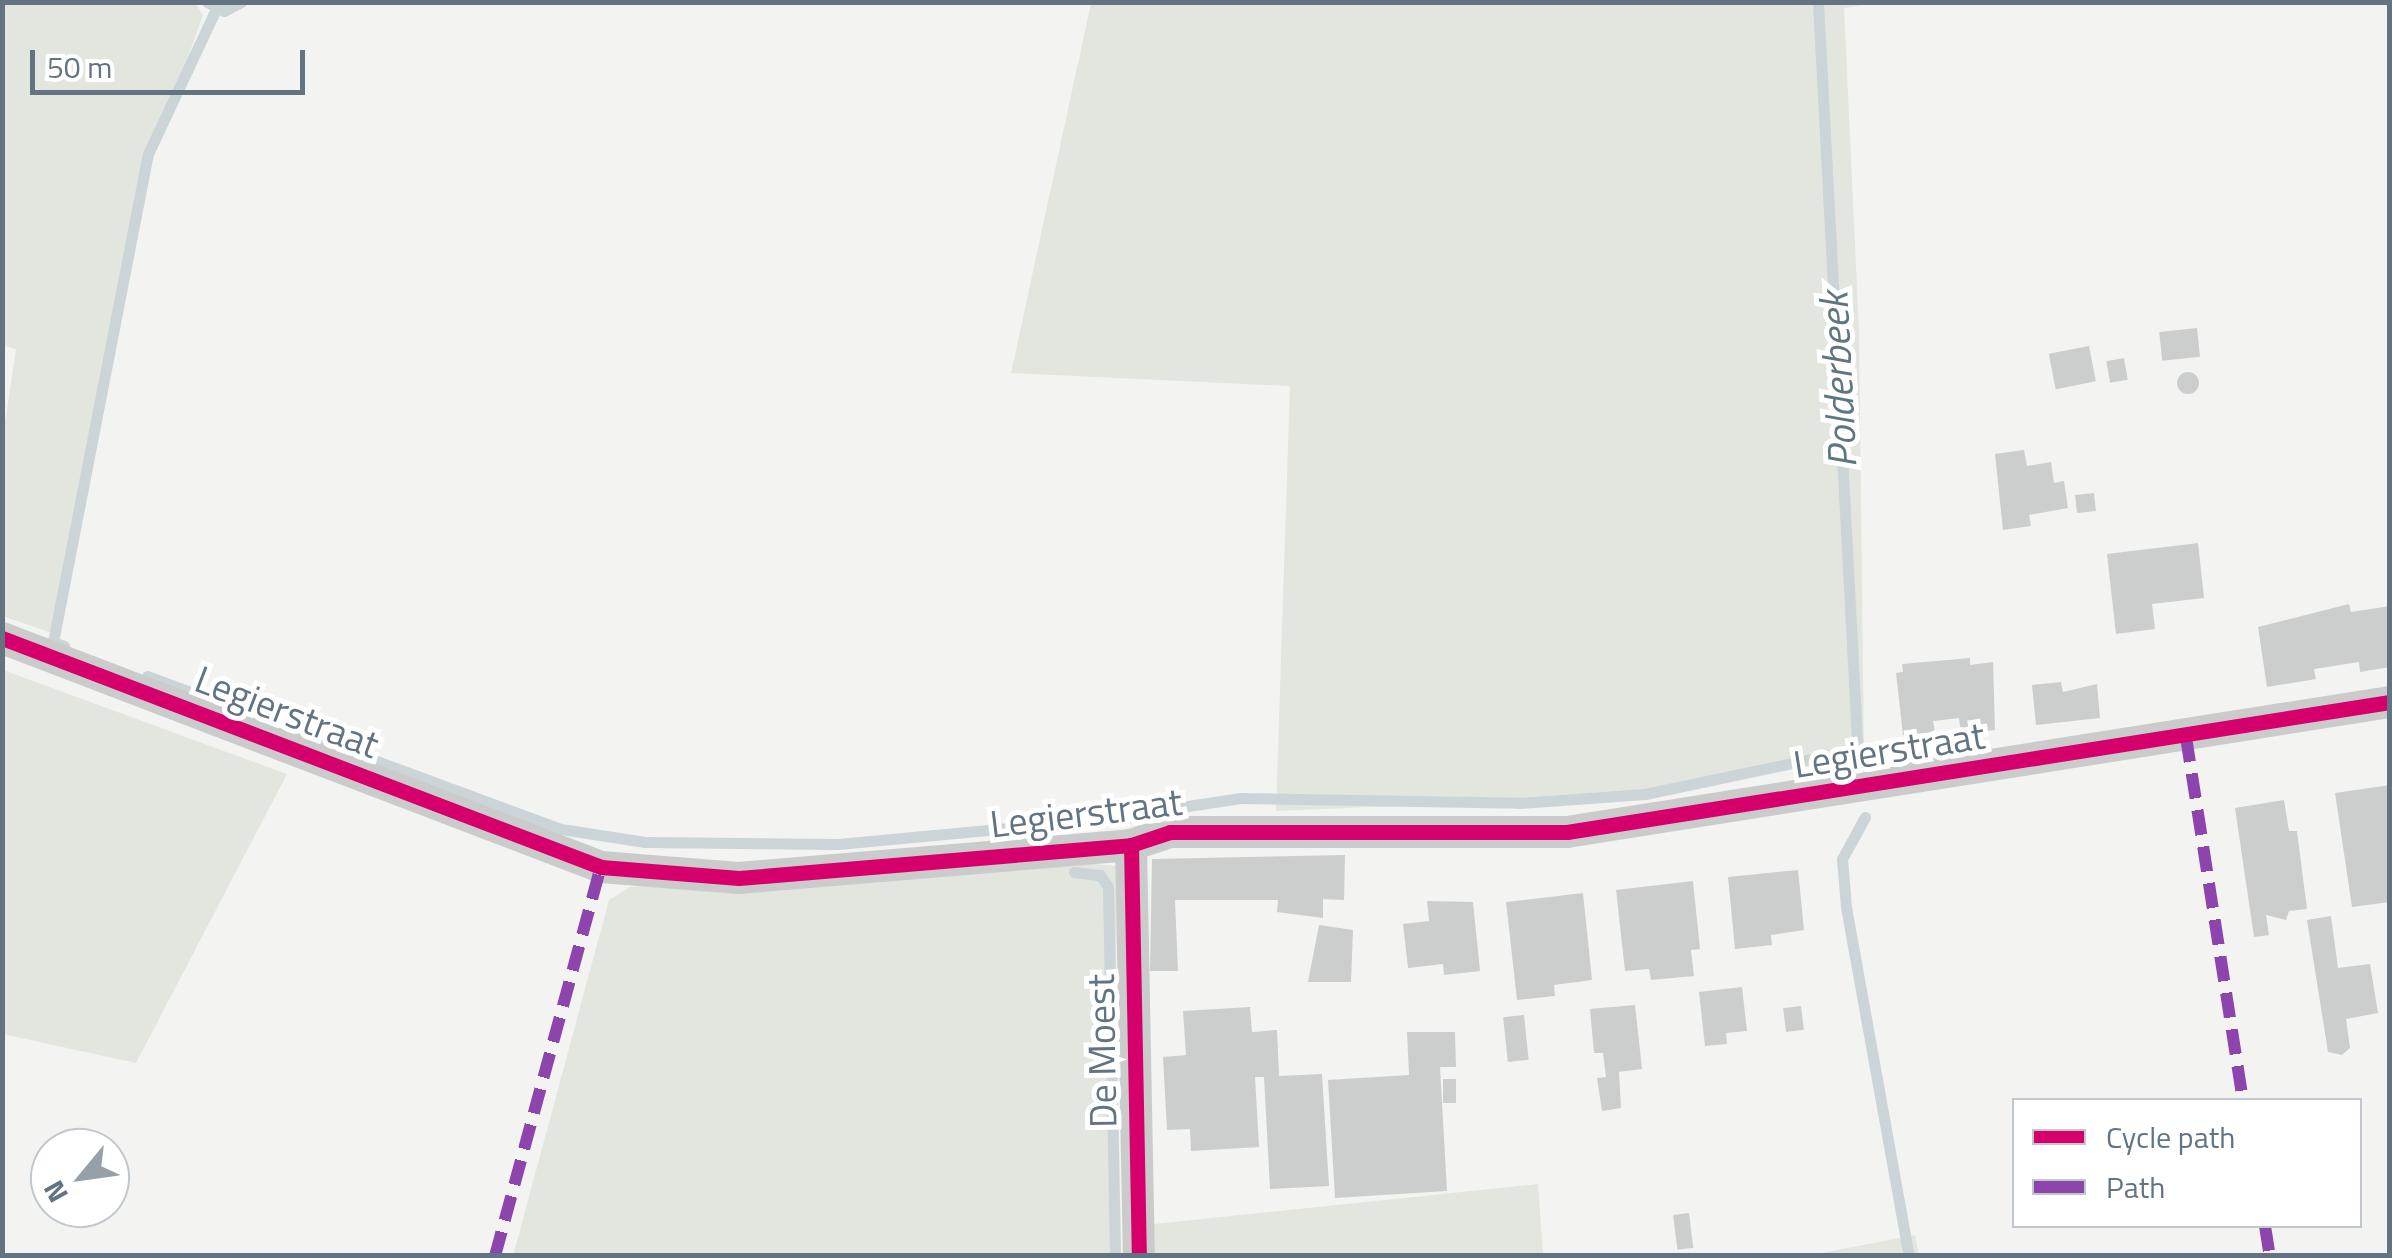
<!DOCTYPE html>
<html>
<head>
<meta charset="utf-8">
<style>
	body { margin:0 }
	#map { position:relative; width:2392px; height:1258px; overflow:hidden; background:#f3f3f1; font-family:"Titillium Web",sans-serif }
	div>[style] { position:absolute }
	.green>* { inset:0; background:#e2e6df }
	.stream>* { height:11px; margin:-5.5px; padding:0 5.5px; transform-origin:5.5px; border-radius:5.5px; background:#cbd4d6 }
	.building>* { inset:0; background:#cccece; transform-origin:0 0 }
	.round { border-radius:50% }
	.street>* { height:32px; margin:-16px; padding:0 16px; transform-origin:16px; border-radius:16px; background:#cacccc }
	.quiet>* { height:12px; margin-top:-6px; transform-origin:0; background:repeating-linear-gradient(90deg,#8e44ad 0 25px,transparent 0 37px) }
	.cycleway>* { height:15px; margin:-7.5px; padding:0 7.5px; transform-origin:7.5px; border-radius:7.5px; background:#d6006c }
	span { translate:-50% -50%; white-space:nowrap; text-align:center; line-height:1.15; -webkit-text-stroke:10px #fff; paint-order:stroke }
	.street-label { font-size:38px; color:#627482 }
	.water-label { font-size:40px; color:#5e767f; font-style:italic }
	.frame { position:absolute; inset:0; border:5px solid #627482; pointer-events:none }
	.legend { position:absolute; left:2012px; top:1098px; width:350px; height:130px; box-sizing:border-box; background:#fff; border:2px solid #c0c7cd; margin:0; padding:12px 18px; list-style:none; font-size:30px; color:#627482 }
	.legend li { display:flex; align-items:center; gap:20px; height:50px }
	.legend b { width:50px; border:2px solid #c0c7cd }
	.north { position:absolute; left:30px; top:1128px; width:100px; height:100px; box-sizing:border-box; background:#fff; border:2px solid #c0c7cd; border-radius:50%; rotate:241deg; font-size:28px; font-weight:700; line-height:40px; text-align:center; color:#627482 }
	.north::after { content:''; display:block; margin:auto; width:35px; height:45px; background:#95a0a9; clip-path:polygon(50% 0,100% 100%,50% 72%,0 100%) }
	.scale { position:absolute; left:30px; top:50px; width:275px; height:45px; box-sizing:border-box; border:5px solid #627482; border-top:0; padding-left:12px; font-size:30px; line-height:35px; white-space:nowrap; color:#627482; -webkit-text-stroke:8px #fff; paint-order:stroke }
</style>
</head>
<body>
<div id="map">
	<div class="green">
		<i style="clip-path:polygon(2px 3px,195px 3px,203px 15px,137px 198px,60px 636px,3px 616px,3px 437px,16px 349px,2px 345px)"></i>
		<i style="clip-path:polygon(1091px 3px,1875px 3px,1844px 8px,1859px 331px,1864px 758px,1587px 798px,1276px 811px,1290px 386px,1011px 373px)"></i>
		<i style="clip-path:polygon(3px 670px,287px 774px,136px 1063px,3px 1034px)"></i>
		<i style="clip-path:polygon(1073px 862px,1117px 866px,1114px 1255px,513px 1256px,609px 900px,630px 887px)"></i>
		<i style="clip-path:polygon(1538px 1184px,1543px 1255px,1154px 1255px,1154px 1224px)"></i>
		<i style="clip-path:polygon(1915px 1235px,1919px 1255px,1812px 1255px)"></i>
	</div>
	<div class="stream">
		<i style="left:207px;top:2px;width:19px;rotate:28deg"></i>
		<i style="left:224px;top:11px;width:19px;rotate:-28deg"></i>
		<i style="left:1818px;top:2px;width:756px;rotate:86.97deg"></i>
		<i style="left:64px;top:646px;width:12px;rotate:-160deg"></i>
		<i style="left:53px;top:642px;width:497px;rotate:-79deg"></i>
		<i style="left:148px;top:154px;width:160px;rotate:-64.9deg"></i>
		<i style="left:147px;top:676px;width:441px;rotate:20.3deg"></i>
		<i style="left:561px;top:829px;width:85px;rotate:8.8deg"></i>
		<i style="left:645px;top:842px;width:193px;rotate:0.6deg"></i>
		<i style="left:838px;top:844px;width:271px;rotate:-5.3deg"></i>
		<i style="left:1148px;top:812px;width:94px;rotate:-8.6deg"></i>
		<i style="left:1241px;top:798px;width:278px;rotate:1deg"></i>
		<i style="left:1519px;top:803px;width:126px;rotate:-4.1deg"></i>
		<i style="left:1645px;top:794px;width:208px;rotate:-11.9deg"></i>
		<i style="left:1865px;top:817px;width:48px;rotate:118.7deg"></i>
		<i style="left:1842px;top:859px;width:48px;rotate:85.2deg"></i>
		<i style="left:1846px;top:907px;width:355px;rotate:79.8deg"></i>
		<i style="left:1074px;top:872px;width:26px;rotate:7deg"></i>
		<i style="left:1100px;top:875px;width:14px;rotate:56deg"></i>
		<i style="left:1108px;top:887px;width:369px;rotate:88.9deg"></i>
	</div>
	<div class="building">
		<i style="left:2197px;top:328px;width:29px;height:38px;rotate:84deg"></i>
		<i style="left:2089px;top:346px;width:36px;height:41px;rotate:79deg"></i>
		<i style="left:2124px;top:358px;width:22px;height:18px;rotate:80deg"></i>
		<i class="round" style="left:2177px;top:372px;width:22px;height:22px"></i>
		<i style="clip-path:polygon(2024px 450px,2027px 466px,2051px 462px,2054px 483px,2064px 481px,2068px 508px,2029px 515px,2031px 526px,2003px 530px,1995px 454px)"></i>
		<i style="left:2094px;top:493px;width:18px;height:19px;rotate:84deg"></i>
		<i style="clip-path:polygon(2198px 543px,2204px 598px,2152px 604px,2155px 629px,2116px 634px,2107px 554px)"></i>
		<i style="clip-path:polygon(2349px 604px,2351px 612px,2390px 606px,2390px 667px,2360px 672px,2359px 662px,2314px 669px,2316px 679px,2267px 687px,2258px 627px)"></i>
		<i style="clip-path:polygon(1970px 658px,1970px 665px,1993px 662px,1995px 730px,1961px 734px,1959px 718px,1933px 721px,1935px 732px,1903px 735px,1896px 673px,1903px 672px,1902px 664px)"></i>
		<i style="clip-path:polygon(2061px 682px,2063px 692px,2097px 684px,2100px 718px,2036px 725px,2032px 685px)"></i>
		<i style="clip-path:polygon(2390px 785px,2390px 902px,2352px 907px,2335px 793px)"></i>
		<i style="clip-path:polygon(2284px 800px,2289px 831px,2297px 831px,2307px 909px,2289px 911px,2286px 920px,2266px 915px,2269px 935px,2254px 937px,2235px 808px)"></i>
		<i style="clip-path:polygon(1345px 855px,1344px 900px,1323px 899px,1323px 918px,1277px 912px,1278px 900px,1175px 900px,1178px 971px,1150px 971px,1152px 859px)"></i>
		<i style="clip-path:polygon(1798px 870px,1804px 930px,1771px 935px,1772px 945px,1735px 949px,1728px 877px)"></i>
		<i style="clip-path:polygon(1693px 881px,1700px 949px,1691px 950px,1694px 976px,1651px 980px,1649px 969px,1625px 971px,1616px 890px)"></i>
		<i style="clip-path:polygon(1583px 893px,1592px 980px,1554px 985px,1555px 996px,1517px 1000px,1506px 902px)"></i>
		<i style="clip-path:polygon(1427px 901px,1473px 902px,1480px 971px,1444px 975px,1443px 964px,1408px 968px,1403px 924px,1429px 921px)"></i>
		<i style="clip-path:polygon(2331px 916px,2338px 968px,2370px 964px,2378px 1013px,2346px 1019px,2350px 1048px,2342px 1055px,2328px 1052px,2307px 920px)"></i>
		<i style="clip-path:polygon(1319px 925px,1353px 930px,1351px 982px,1308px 982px)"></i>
		<i style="clip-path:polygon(1742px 987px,1747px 1031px,1726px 1033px,1727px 1044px,1705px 1046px,1699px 992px)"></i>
		<i style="clip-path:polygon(1635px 1005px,1642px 1069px,1619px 1072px,1621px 1108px,1602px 1111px,1597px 1078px,1606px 1077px,1603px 1053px,1594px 1053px,1590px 1009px)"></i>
		<i style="left:1801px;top:1006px;width:24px;height:18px;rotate:83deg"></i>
		<i style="clip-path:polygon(1250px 1007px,1252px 1032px,1277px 1030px,1279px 1076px,1322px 1074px,1329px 1186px,1270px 1189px,1264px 1077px,1255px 1077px,1259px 1147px,1191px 1151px,1190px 1129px,1167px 1130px,1163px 1057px,1186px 1055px,1183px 1011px)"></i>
		<i style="left:1524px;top:1015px;width:45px;height:21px;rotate:84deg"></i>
		<i style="clip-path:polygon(1407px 1032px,1455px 1032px,1456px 1067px,1440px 1067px,1447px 1191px,1335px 1198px,1328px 1080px,1409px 1075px)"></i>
		<i style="left:1443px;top:1079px;width:13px;height:24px"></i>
		<i style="left:1689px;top:1213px;width:35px;height:16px;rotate:83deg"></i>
	</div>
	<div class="street">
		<i style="left:2px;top:638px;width:641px;rotate:20.92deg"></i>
		<i style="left:601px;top:867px;width:138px;rotate:4.6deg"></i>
		<i style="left:739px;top:878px;width:393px;rotate:-4.8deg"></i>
		<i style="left:1131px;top:845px;width:41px;rotate:-18.4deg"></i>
		<i style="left:1170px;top:832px;width:397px"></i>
		<i style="left:1567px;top:832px;width:833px;rotate:-8.98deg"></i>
		<i style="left:1131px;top:845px;width:411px;rotate:88.9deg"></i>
	</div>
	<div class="quiet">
		<i style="left:2186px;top:737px;width:367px;rotate:81.1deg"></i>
		<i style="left:2265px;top:1226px;width:30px;rotate:81deg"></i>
		<i style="left:495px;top:1256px;width:403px;rotate:-74.8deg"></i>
	</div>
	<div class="cycleway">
		<i style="left:2px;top:638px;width:641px;rotate:20.92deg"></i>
		<i style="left:601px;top:867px;width:138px;rotate:4.6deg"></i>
		<i style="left:739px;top:878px;width:393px;rotate:-4.8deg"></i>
		<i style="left:1131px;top:845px;width:41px;rotate:-18.4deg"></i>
		<i style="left:1170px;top:832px;width:397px"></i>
		<i style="left:1567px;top:832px;width:833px;rotate:-8.98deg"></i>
		<i style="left:1131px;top:845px;width:411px;rotate:88.9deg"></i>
	</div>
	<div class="street-label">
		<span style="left:287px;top:712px;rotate:21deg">Legierstraat</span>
		<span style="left:1889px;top:750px;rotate:-9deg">Legierstraat</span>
		<span style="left:1086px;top:813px;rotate:-7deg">Legierstraat</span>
		<span style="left:1102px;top:1051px;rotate:-91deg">De Moest</span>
	</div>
	<div class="water-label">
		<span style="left:1838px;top:380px;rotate:-93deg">Polderbeek</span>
	</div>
	<div class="frame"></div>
	<ul class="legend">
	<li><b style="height:12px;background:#d6006c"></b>Cycle path</li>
	<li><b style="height:12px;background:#8e44ad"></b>Path</li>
	</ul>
	<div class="north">N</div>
	<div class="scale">50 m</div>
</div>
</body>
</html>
